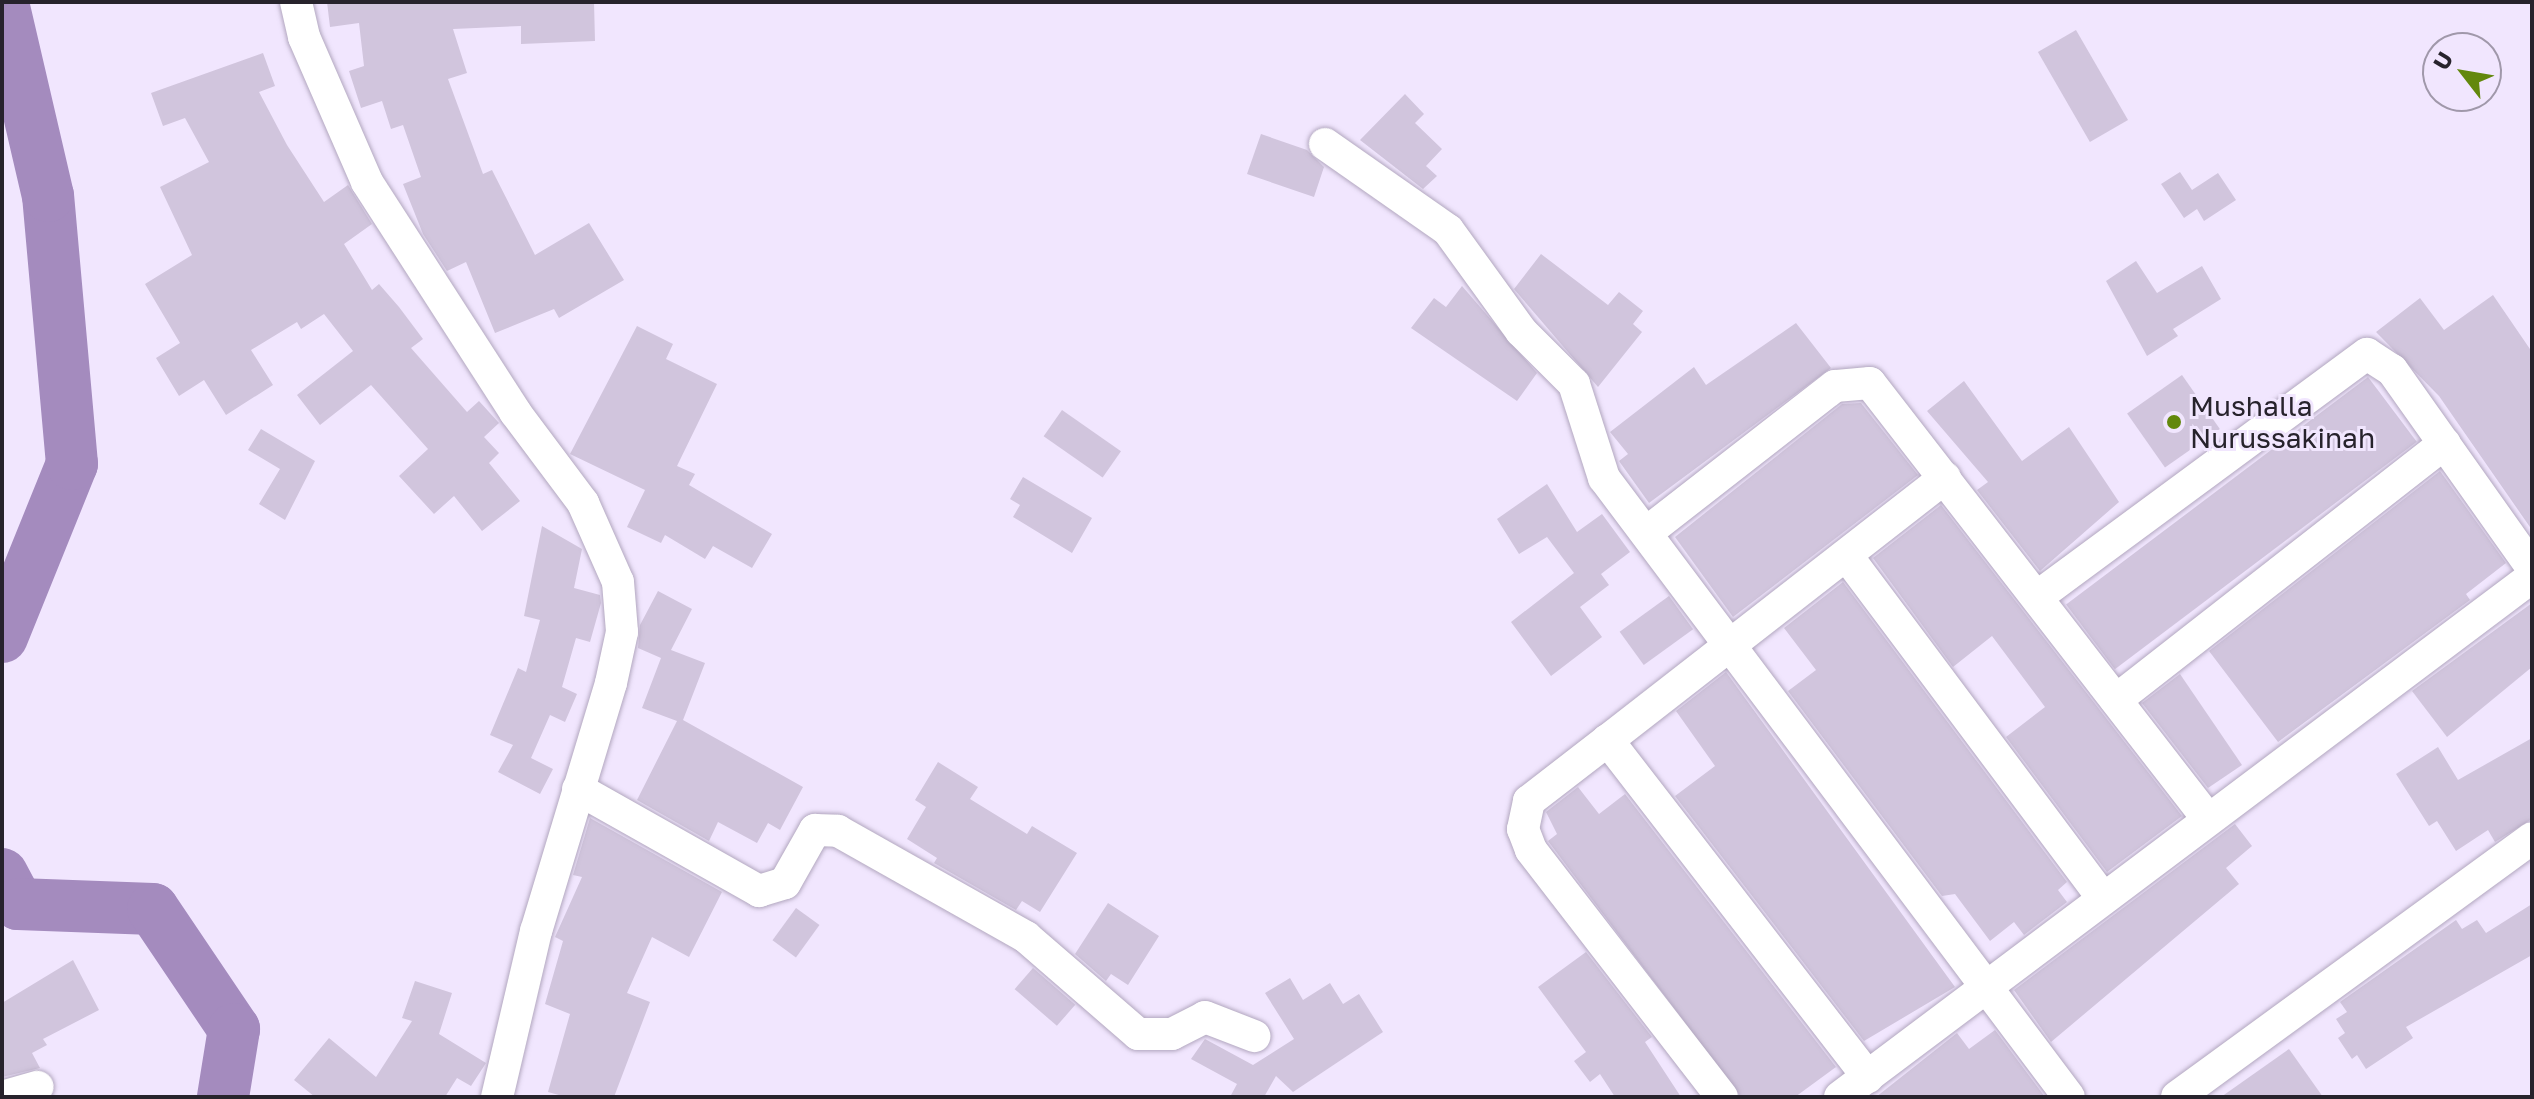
<!DOCTYPE html>
<html>
<head>
<meta charset="utf-8">
<style>
	body { margin:0 }
	#map { position:relative; width:2534px; height:1099px; overflow:hidden; background:#f1e6fe; font-family:"Golos Text",sans-serif }
	div>[style] { position:absolute }
	.river>* { height:52px; margin:-26px; padding:0 26px; transform-origin:26px; border-radius:26px; background:#a48bbe }
	.building>* { inset:0; background:#d1c5dd; transform-origin:0 0 }
	.roads { filter:drop-shadow(0 0 2px #b2a7bf) drop-shadow(0 0 2px #b2a7bf) }
	.minor>* { height:32px; margin:-16px; padding:0 16px; transform-origin:16px; border-radius:16px; background:#fff }
	.dots>* { width:22px; height:22px; translate:-50% -50%; box-sizing:border-box; border:4px solid #f1e6fe; border-radius:50% }
	span { translate:-50% -50%; white-space:nowrap; text-align:center; line-height:1.15; -webkit-text-stroke:6px #f1e6fe; paint-order:stroke }
	.poi-label { font-size:28px; color:#27232c }
	.left { translate:0 -50%; text-align:left }
	.frame { position:absolute; inset:0; border:4px solid #27232c; pointer-events:none }
	.north { position:absolute; left:2422px; top:32px; width:80px; height:80px; box-sizing:border-box; background:#f1e6fe; border:2px solid #a098aa; border-radius:50%; rotate:301deg; font-size:22px; font-weight:700; line-height:32px; text-align:center; color:#27232c }
	.north::after { content:''; display:block; margin:auto; width:28px; height:36px; background:#63880d; clip-path:polygon(50% 0,100% 100%,50% 72%,0 100%) }
</style>
</head>
<body>
<div id="map">
	<div class="river">
		<i style="left:2px;top:637px;width:187px;rotate:-68deg"></i>
		<i style="left:72px;top:464px;width:269px;rotate:-95.1deg"></i>
		<i style="left:48px;top:196px;width:199px;rotate:-103.1deg"></i>
		<i style="left:2px;top:874px;width:34px;rotate:62deg"></i>
		<i style="left:18px;top:904px;width:135px;rotate:2.1deg"></i>
		<i style="left:153px;top:909px;width:145px;rotate:56deg"></i>
		<i style="left:234px;top:1029px;width:69px;rotate:99.2deg"></i>
	</div>
	<div class="building">
		<i style="clip-path:polygon(327px 2px,594px 2px,595px 41px,521px 44px,521px 26px,453px 29px,467px 73px,448px 79px,483px 174px,492px 170px,535px 255px,589px 223px,624px 280px,559px 318px,554px 309px,495px 333px,466px 262px,447px 271px,423px 234px,403px 184px,421px 177px,403px 125px,391px 129px,382px 101px,361px 108px,349px 71px,364px 66px,359px 23px,330px 27px)"></i>
		<i style="left:2076px;top:30px;width:104px;height:44px;rotate:60deg"></i>
		<i style="clip-path:polygon(263px 53px,275px 86px,259px 92px,287px 145px,324px 202px,348px 185px,372px 224px,344px 244px,372px 290px,379px 284px,399px 307px,423px 339px,411px 348px,467px 412px,479px 401px,499px 423px,484px 437px,499px 453px,489px 463px,520px 501px,482px 531px,454px 496px,434px 514px,399px 476px,428px 449px,371px 385px,320px 425px,297px 395px,353px 351px,324px 314px,301px 329px,297px 322px,251px 350px,273px 385px,226px 415px,204px 380px,179px 396px,156px 358px,180px 343px,145px 284px,192px 255px,160px 187px,209px 162px,185px 118px,163px 126px,151px 93px)"></i>
		<i style="clip-path:polygon(1405px 94px,1424px 114px,1415px 123px,1442px 149px,1426px 166px,1437px 176px,1423px 189px,1360px 140px)"></i>
		<i style="clip-path:polygon(1261px 134px,1307px 150px,1324px 167px,1314px 197px,1247px 174px)"></i>
		<i style="clip-path:polygon(2180px 172px,2192px 190px,2218px 173px,2236px 200px,2204px 221px,2197px 209px,2184px 218px,2161px 184px)"></i>
		<i style="clip-path:polygon(1541px 254px,1608px 305px,1619px 292px,1643px 311px,1633px 324px,1642px 332px,1598px 387px,1514px 289px)"></i>
		<i style="clip-path:polygon(2136px 261px,2157px 293px,2202px 266px,2221px 299px,2173px 329px,2178px 336px,2147px 356px,2106px 281px)"></i>
		<i style="clip-path:polygon(1462px 286px,1537px 373px,1517px 401px,1411px 328px,1434px 298px,1446px 307px)"></i>
		<i style="clip-path:polygon(2493px 295px,2532px 352px,2532px 530px,2439px 396px,2376px 332px,2420px 298px,2444px 330px)"></i>
		<i style="clip-path:polygon(1796px 323px,1831px 368px,1649px 503px,1619px 461px,1628px 454px,1610px 432px,1694px 367px,1706px 385px)"></i>
		<i style="clip-path:polygon(637px 326px,673px 344px,666px 359px,717px 384px,677px 466px,695px 474px,689px 485px,772px 534px,752px 568px,713px 546px,705px 559px,665px 535px,661px 543px,627px 527px,645px 490px,570px 454px)"></i>
		<i style="left:2182px;top:375px;width:66px;height:67px;rotate:55deg"></i>
		<i style="left:2368px;top:377px;width:81px;height:378px;rotate:53deg"></i>
		<i style="clip-path:polygon(1964px 381px,2022px 461px,2069px 427px,2119px 502px,2040px 571px,1977px 490px,1988px 482px,1927px 411px)"></i>
		<i style="clip-path:polygon(1861px 403px,1918px 475px,1733px 617px,1675px 537px,1842px 404px)"></i>
		<i style="left:1062px;top:410px;width:72px;height:32px;rotate:35deg"></i>
		<i style="clip-path:polygon(261px 429px,315px 461px,285px 520px,259px 504px,280px 469px,248px 450px)"></i>
		<i style="clip-path:polygon(2440px 471px,2506px 563px,2466px 594px,2470px 600px,2278px 742px,2209px 651px)"></i>
		<i style="clip-path:polygon(1023px 477px,1092px 518px,1072px 553px,1013px 517px,1020px 505px,1010px 499px)"></i>
		<i style="clip-path:polygon(1547px 484px,1577px 532px,1602px 514px,1630px 552px,1601px 574px,1609px 585px,1580px 607px,1602px 637px,1551px 676px,1511px 622px,1574px 573px,1547px 537px,1519px 554px,1497px 519px)"></i>
		<i style="clip-path:polygon(1941px 505px,2182px 816px,2107px 872px,2006px 737px,2045px 707px,1992px 636px,1953px 667px,1873px 558px)"></i>
		<i style="clip-path:polygon(542px 526px,582px 549px,574px 588px,600px 595px,601px 603px,590px 642px,576px 638px,562px 687px,577px 694px,565px 722px,550px 715px,531px 758px,553px 769px,540px 794px,498px 772px,513px 745px,490px 735px,518px 668px,526px 672px,540px 620px,524px 616px)"></i>
		<i style="clip-path:polygon(1843px 582px,2067px 882px,2058px 890px,2067px 902px,2024px 935px,2014px 922px,1990px 941px,1955px 894px,1942px 896px,1788px 691px,1816px 670px,1784px 628px)"></i>
		<i style="clip-path:polygon(658px 591px,692px 609px,671px 650px,705px 663px,683px 720px,803px 787px,780px 830px,768px 823px,757px 843px,718px 822px,709px 841px,637px 800px,677px 721px,642px 708px,661px 658px,638px 648px,640px 625px)"></i>
		<i style="left:1669px;top:596px;width:41px;height:61px;rotate:54deg"></i>
		<i style="clip-path:polygon(2532px 603px,2532px 667px,2447px 737px,2412px 691px)"></i>
		<i style="clip-path:polygon(1726px 672px,1955px 987px,1864px 1041px,1675px 796px,1715px 766px,1676px 711px)"></i>
		<i style="clip-path:polygon(2180px 674px,2242px 765px,2208px 788px,2142px 703px)"></i>
		<i style="clip-path:polygon(2532px 738px,2532px 819px,2495px 842px,2488px 830px,2456px 851px,2437px 821px,2429px 826px,2396px 774px,2438px 747px,2458px 780px)"></i>
		<i style="clip-path:polygon(938px 762px,978px 787px,970px 799px,1027px 834px,1032px 826px,1077px 853px,1040px 912px,1022px 901px,1016px 910px,934px 863px,937px 858px,907px 839px,926px 807px,915px 800px)"></i>
		<i style="clip-path:polygon(1578px 787px,1599px 814px,1625px 794px,1836px 1067px,1795px 1097px,1741px 1097px,1548px 841px,1557px 834px,1546px 812px)"></i>
		<i style="clip-path:polygon(590px 818px,722px 892px,689px 957px,652px 937px,627px 993px,650px 1002px,614px 1097px,566px 1097px,548px 1092px,570px 1014px,545px 1004px,563px 941px,555px 937px,582px 877px,573px 875px)"></i>
		<i style="clip-path:polygon(2235px 824px,2252px 846px,2226px 868px,2239px 884px,2051px 1042px,2014px 990px)"></i>
		<i style="clip-path:polygon(1108px 903px,1159px 936px,1128px 985px,1111px 974px,1106px 981px,1075px 954px)"></i>
		<i style="clip-path:polygon(2532px 904px,2532px 955px,2406px 1027px,2413px 1038px,2366px 1069px,2357px 1055px,2352px 1059px,2338px 1038px,2345px 1033px,2336px 1019px,2347px 1012px,2340px 1002px,2456px 920px,2462px 929px,2477px 920px,2486px 933px)"></i>
		<i style="left:796px;top:908px;width:29px;height:40px;rotate:36deg"></i>
		<i style="clip-path:polygon(1586px 952px,1652px 1037px,1645px 1042px,1681px 1097px,1615px 1097px,1600px 1074px,1590px 1082px,1574px 1061px,1586px 1052px,1538px 987px)"></i>
		<i style="clip-path:polygon(73px 960px,99px 1010px,43px 1039px,47px 1045px,32px 1053px,40px 1068px,2px 1077px,2px 1003px)"></i>
		<i style="left:1033px;top:968px;width:56px;height:28px;rotate:41deg"></i>
		<i style="clip-path:polygon(1290px 978px,1303px 1000px,1330px 983px,1343px 1004px,1359px 994px,1383px 1032px,1293px 1092px,1276px 1076px,1264px 1097px,1230px 1097px,1237px 1084px,1191px 1059px,1205px 1039px,1253px 1065px,1294px 1039px,1265px 993px)"></i>
		<i style="clip-path:polygon(415px 981px,452px 993px,439px 1034px,486px 1063px,471px 1086px,457px 1078px,445px 1097px,315px 1097px,294px 1080px,329px 1038px,376px 1077px,412px 1021px,402px 1018px)"></i>
		<i style="clip-path:polygon(1995px 1030px,2045px 1097px,1876px 1097px,1957px 1033px,1969px 1049px)"></i>
		<i style="clip-path:polygon(2289px 1049px,2323px 1097px,2221px 1097px)"></i>
	</div>
	<div class="roads">
		<div class="minor">
			<i style="left:296px;top:2px;width:36px;rotate:77deg"></i>
			<i style="left:304px;top:37px;width:158px;rotate:66.5deg"></i>
			<i style="left:367px;top:182px;width:274px;rotate:57.2deg"></i>
			<i style="left:515px;top:412px;width:114px;rotate:53.2deg"></i>
			<i style="left:583px;top:503px;width:86px;rotate:66.1deg"></i>
			<i style="left:618px;top:582px;width:50px;rotate:85.4deg"></i>
			<i style="left:622px;top:632px;width:52px;rotate:102.2deg"></i>
			<i style="left:611px;top:683px;width:259px;rotate:106.8deg"></i>
			<i style="left:536px;top:931px;width:171px;rotate:103.2deg"></i>
			<i style="left:1325px;top:144px;width:150px;rotate:35deg"></i>
			<i style="left:1448px;top:230px;width:125px;rotate:54.1deg"></i>
			<i style="left:1521px;top:331px;width:75px;rotate:45deg"></i>
			<i style="left:1574px;top:384px;width:99px;rotate:72.3deg"></i>
			<i style="left:1604px;top:478px;width:774px;rotate:53.09deg"></i>
			<i style="left:1646px;top:533px;width:239px;rotate:-37.9deg"></i>
			<i style="left:1835px;top:386px;width:35px;rotate:-5deg"></i>
			<i style="left:1870px;top:383px;width:552px;rotate:52.22deg"></i>
			<i style="left:1847px;top:556px;width:426px;rotate:53.2deg"></i>
			<i style="left:2037px;top:597px;width:410px;rotate:-36.4deg"></i>
			<i style="left:2367px;top:354px;width:30px;rotate:33deg"></i>
			<i style="left:2392px;top:370px;width:242px;rotate:54.7deg"></i>
			<i style="left:2116px;top:700px;width:417px;rotate:-38deg"></i>
			<i style="left:1608px;top:740px;width:100px;rotate:142.3deg"></i>
			<i style="left:1529px;top:801px;width:29px;rotate:102deg"></i>
			<i style="left:1523px;top:829px;width:22px;rotate:69deg"></i>
			<i style="left:1531px;top:850px;width:312px;rotate:52.3deg"></i>
			<i style="left:578px;top:789px;width:208px;rotate:29.4deg"></i>
			<i style="left:759px;top:891px;width:27px;rotate:-17deg"></i>
			<i style="left:785px;top:883px;width:61px;rotate:-60.5deg"></i>
			<i style="left:815px;top:830px;width:23px;rotate:2deg"></i>
			<i style="left:838px;top:831px;width:216px;rotate:29.4deg"></i>
			<i style="left:1026px;top:937px;width:148px;rotate:40.9deg"></i>
			<i style="left:1138px;top:1034px;width:34px"></i>
			<i style="left:1172px;top:1034px;width:37px;rotate:-27deg"></i>
			<i style="left:1205px;top:1017px;width:53px;rotate:21.2deg"></i>
			<i style="left:1868px;top:1077px;width:426px;rotate:-127.7deg"></i>
			<i style="left:1608px;top:740px;width:427px;rotate:-37.9deg"></i>
			<i style="left:2px;top:1097px;width:37px;rotate:-16deg"></i>
			<i style="left:1840px;top:1097px;width:866px;rotate:-36.92deg"></i>
			<i style="left:2177px;top:1097px;width:439px;rotate:-36.1deg"></i>
		</div>
	</div>
	<div class="dots">
		<i style="left:2174px;top:422px;background:#63880d"></i>
	</div>
	<div class="poi-label">
		<span class="left" style="left:2190px;top:422px">Mushalla<br>Nurussakinah</span>
	</div>
	<div class="frame"></div>
	<div class="north">U</div>
</div>
</body>
</html>
